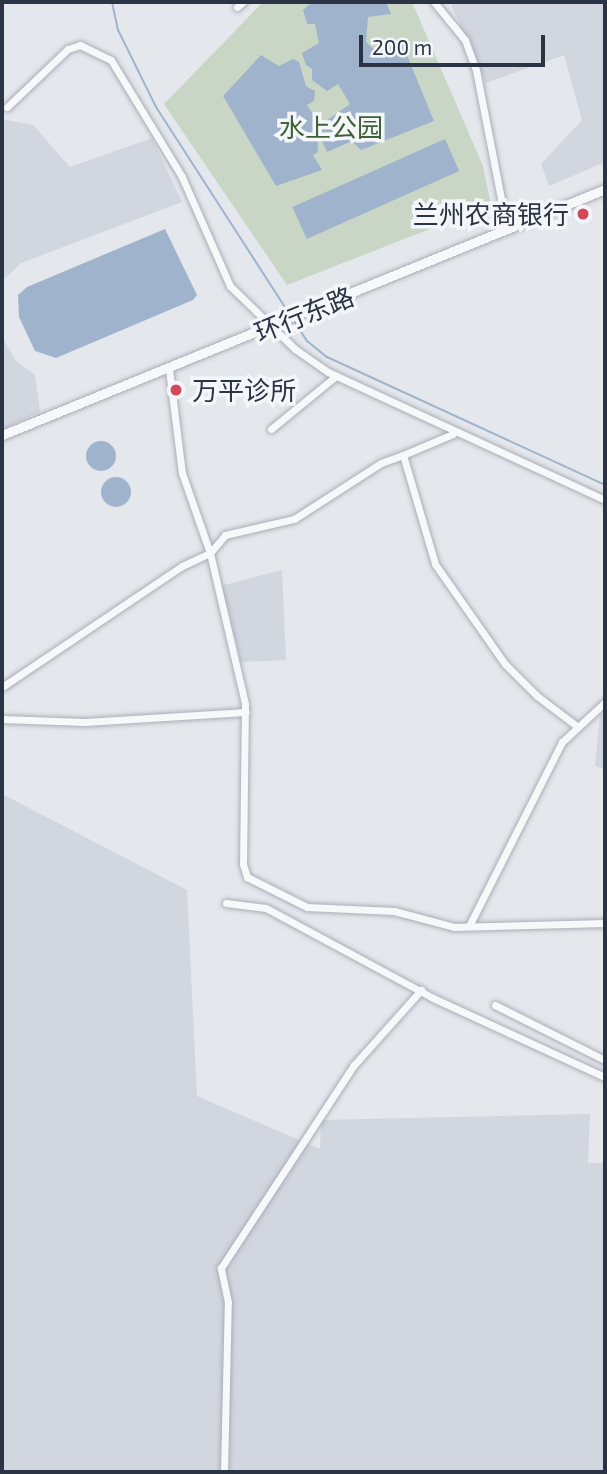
<!DOCTYPE html>
<html>
<head>
<meta charset="utf-8">
<style>
	body { margin:0 }
	#map { position:relative; width:607px; height:1474px; overflow:hidden; background:#e4e7ec; font-family:"Exo 2","Noto Sans SC",sans-serif }
	div>[style] { position:absolute }
	.built>* { inset:0; background:#d2d6de }
	.green>* { inset:0; background:#c9d6c5 }
	.water>* { inset:0; background:#9fb4cc; transform-origin:0 0 }
	.round { border-radius:50% }
	.stream>* { height:2px; margin:-1px; padding:0 1px; transform-origin:1px; border-radius:1px; background:#9fb4cc }
	.roads { filter:drop-shadow(0 0 2px #a9aeb7) drop-shadow(0 0 2px #a9aeb7) }
	.minor>* { height:7px; margin:-3.5px; padding:0 3.5px; transform-origin:3.5px; border-radius:3.5px; background:#f7f8fa }
	.tertiary>* { height:9px; margin:-4.5px; padding:0 4.5px; transform-origin:4.5px; border-radius:4.5px; background:#f7f8fa }
	.dots>* { width:19px; height:19px; translate:-50% -50%; box-sizing:border-box; border:4px solid #f4f6f9; border-radius:50% }
	span { translate:-50% -50%; white-space:nowrap; text-align:center; line-height:1.15; -webkit-text-stroke:7px #f4f6f9; paint-order:stroke }
	.park-label { font-size:26px; color:#3f6138 }
	.poi-label { font-size:26px; color:#2b3445 }
	.right { translate:-100% -50%; text-align:right }
	.left { translate:0 -50%; text-align:left }
	.street-label { font-size:26px; color:#2b3445 }
	.frame { position:absolute; inset:0; border:4px solid #2b3445; pointer-events:none }
	.scale { position:absolute; left:359px; top:35px; width:186px; height:32px; box-sizing:border-box; border:4px solid #2b3445; border-top:0; padding-left:9px; font-size:21px; line-height:24px; white-space:nowrap; color:#2b3445; -webkit-text-stroke:5px #f4f6f9; paint-order:stroke }
</style>
</head>
<body>
<div id="map">
	<div class="built">
		<i style="clip-path:polygon(450px 2px,605px 2px,605px 162px,549px 186px,541px 164px,582px 120px,564px 55px,486px 83px)"></i>
		<i style="clip-path:polygon(2px 119px,33px 125px,70px 167px,152px 138px,182px 202px,21px 263px,2px 281px)"></i>
		<i style="clip-path:polygon(2px 336px,15px 360px,35px 375px,40px 412px,2px 429px)"></i>
		<i style="clip-path:polygon(282px 570px,286px 660px,241px 662px,221px 586px)"></i>
		<i style="clip-path:polygon(600px 715px,605px 715px,605px 769px,595px 766px)"></i>
		<i style="clip-path:polygon(2px 794px,187px 890px,197px 1096px,320px 1149px,321px 1120px,590px 1114px,588px 1163px,605px 1163px,605px 1472px,2px 1472px)"></i>
	</div>
	<div class="green">
		<i style="clip-path:polygon(263px 2px,412px 2px,483px 166px,491px 205px,287px 285px,164px 104px)"></i>
	</div>
	<div class="water">
		<i style="clip-path:polygon(312px 2px,386px 2px,391px 14px,368px 17px,366px 42px,384px 58px,402px 43px,434px 121px,361px 150px,352px 141px,327px 152px,321px 139px,323px 123px,350px 104px,338px 84px,327px 91px,312px 80px,312px 69px,306px 65px,302px 53px,319px 43px,315px 24px,307px 24px,303px 10px)"></i>
		<i style="clip-path:polygon(261px 55px,279px 66px,293px 59px,299px 62px,306px 86px,315px 91px,314px 101px,307px 105px,316px 119px,318px 152px,313px 155px,322px 170px,276px 186px,223px 96px)"></i>
		<i style="left:445px;top:139px;width:35px;height:167px;rotate:66deg"></i>
		<i style="clip-path:polygon(165px 229px,197px 295px,193px 300px,56px 358px,35px 351px,19px 317px,18px 295px,27px 287px)"></i>
		<i class="round" style="left:86px;top:441px;width:30px;height:30px"></i>
		<i class="round" style="left:101px;top:477px;width:30px;height:30px"></i>
	</div>
	<div class="stream">
		<i style="left:112px;top:2px;width:29px;rotate:78deg"></i>
		<i style="left:118px;top:30px;width:86px;rotate:63.7deg"></i>
		<i style="left:156px;top:107px;width:245px;rotate:57.2deg"></i>
		<i style="left:294px;top:321px;width:24px;rotate:57deg"></i>
		<i style="left:307px;top:341px;width:26px;rotate:39deg"></i>
		<i style="left:327px;top:357px;width:306px;rotate:24.7deg"></i>
	</div>
	<div class="roads">
		<div class="minor">
			<i style="left:434px;top:2px;width:49px;rotate:50.8deg"></i>
			<i style="left:465px;top:40px;width:32px;rotate:70deg"></i>
			<i style="left:476px;top:70px;width:162px;rotate:79deg"></i>
			<i style="left:237px;top:7px;width:8px;rotate:-40deg"></i>
			<i style="left:7px;top:107px;width:84px;rotate:-43.6deg"></i>
			<i style="left:68px;top:49px;width:13px;rotate:-18deg"></i>
			<i style="left:80px;top:45px;width:34px;rotate:26deg"></i>
			<i style="left:111px;top:60px;width:137px;rotate:58.7deg"></i>
			<i style="left:182px;top:177px;width:119px;rotate:66.2deg"></i>
			<i style="left:230px;top:286px;width:91px;rotate:44.1deg"></i>
			<i style="left:295px;top:349px;width:40px;rotate:34.9deg"></i>
			<i style="left:328px;top:372px;width:305px;rotate:24.8deg"></i>
			<i style="left:169px;top:369px;width:105px;rotate:82.9deg"></i>
			<i style="left:182px;top:473px;width:85px;rotate:70.7deg"></i>
			<i style="left:210px;top:553px;width:155px;rotate:76.9deg"></i>
			<i style="left:245px;top:704px;width:160px;rotate:90.7deg"></i>
			<i style="left:243px;top:864px;width:14px;rotate:73deg"></i>
			<i style="left:247px;top:877px;width:67px;rotate:26.6deg"></i>
			<i style="left:307px;top:907px;width:87px;rotate:2.6deg"></i>
			<i style="left:394px;top:911px;width:62px;rotate:14.9deg"></i>
			<i style="left:454px;top:927px;width:151px;rotate:-1.5deg"></i>
			<i style="left:271px;top:429px;width:84px;rotate:-39.2deg"></i>
			<i style="left:403px;top:455px;width:54px;rotate:-22.8deg"></i>
			<i style="left:2px;top:687px;width:217px;rotate:-33.9deg"></i>
			<i style="left:182px;top:566px;width:31px;rotate:-25deg"></i>
			<i style="left:210px;top:553px;width:23px;rotate:-50deg"></i>
			<i style="left:225px;top:535px;width:71px;rotate:-13.1deg"></i>
			<i style="left:294px;top:519px;width:103px;rotate:-32.8deg"></i>
			<i style="left:381px;top:463px;width:23px;rotate:-20deg"></i>
			<i style="left:403px;top:455px;width:114px;rotate:73.6deg"></i>
			<i style="left:435px;top:564px;width:122px;rotate:55deg"></i>
			<i style="left:505px;top:664px;width:45px;rotate:45deg"></i>
			<i style="left:537px;top:696px;width:51px;rotate:37.1deg"></i>
			<i style="left:2px;top:719px;width:83px;rotate:2.1deg"></i>
			<i style="left:85px;top:722px;width:161px;rotate:-3.6deg"></i>
			<i style="left:226px;top:903px;width:40px;rotate:7.1deg"></i>
			<i style="left:266px;top:908px;width:190px;rotate:28.3deg"></i>
			<i style="left:433px;top:998px;width:189px;rotate:24.7deg"></i>
			<i style="left:469px;top:926px;width:206px;rotate:-63.2deg"></i>
			<i style="left:562px;top:742px;width:59px;rotate:-42.9deg"></i>
			<i style="left:495px;top:1005px;width:123px;rotate:26.6deg"></i>
			<i style="left:224px;top:1472px;width:170px;rotate:-88.7deg"></i>
			<i style="left:228px;top:1302px;width:35px;rotate:-102deg"></i>
			<i style="left:221px;top:1268px;width:243px;rotate:-56.8deg"></i>
			<i style="left:354px;top:1065px;width:101px;rotate:-48.2deg"></i>
		</div>
		<div class="tertiary">
			<i style="left:2px;top:435px;width:651px;rotate:-22.19deg"></i>
		</div>
	</div>
	<div class="dots">
		<i style="left:583px;top:214px;background:#d1495b"></i>
		<i style="left:176px;top:390px;background:#d1495b"></i>
	</div>
	<div class="park-label">
		<span style="left:331px;top:127px">水上公园</span>
	</div>
	<div class="poi-label">
		<span class="right" style="left:569px;top:214px">兰州农商银行</span>
		<span class="left" style="left:192px;top:390px">万平诊所</span>
	</div>
	<div class="street-label">
		<span style="left:304px;top:314px;rotate:-22deg">环行东路</span>
	</div>
	<div class="frame"></div>
	<div class="scale">200 m</div>
</div>
</body>
</html>
